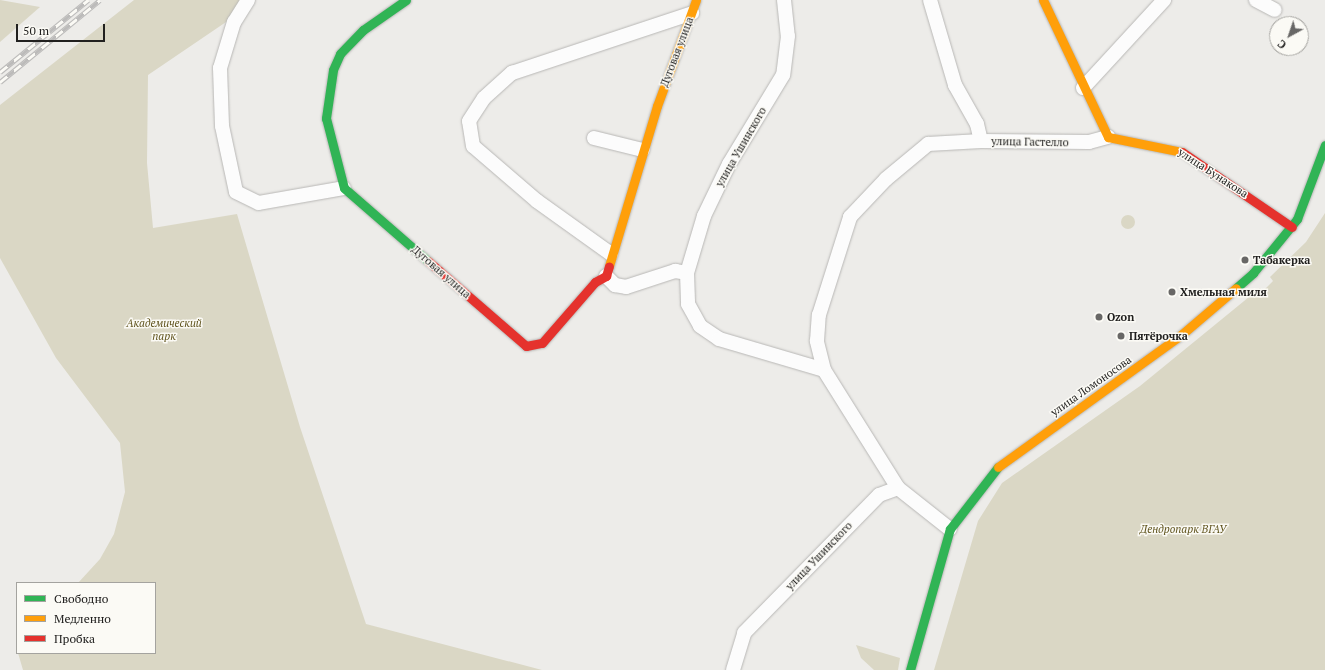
<!DOCTYPE html>
<html>
<head>
<meta charset="utf-8">
<style>
	body { margin:0 }
	#map { position:relative; width:1325px; height:670px; overflow:hidden; background:#edece9; font-family:"PT Serif",serif }
	div>[style] { position:absolute }
	.green>* { inset:0; background:#dad7c5 }
	.round { border-radius:50% }
	.roads { filter:drop-shadow(0 0 1px #b8b7b5) drop-shadow(0 0 1px #b8b7b5) }
	.street>* { height:14px; margin:-7px; padding:0 7px; transform-origin:7px; border-radius:7px; background:#fcfcfc }
	.fast>* { height:9px; margin:-4.5px; padding:0 4.5px; transform-origin:4.5px; border-radius:4.5px; background:#30b455 }
	.slow>* { height:9px; margin:-4.5px; padding:0 4.5px; transform-origin:4.5px; border-radius:4.5px; background:#ff9f0a }
	.jam>* { height:9px; margin:-4.5px; padding:0 4.5px; transform-origin:4.5px; border-radius:4.5px; background:#e5322d }
	.rail>* { height:4.5px; margin-top:-2.25px; transform-origin:0; background:repeating-linear-gradient(90deg,#fbfaf5 0 9px,#bcbbba 0 18px); box-sizing:border-box; border-block:1px solid #bcbbba }
	.dots>* { width:11px; height:11px; translate:-50% -50%; box-sizing:border-box; border:2px solid #fbfaf5; border-radius:50% }
	span { translate:-50% -50%; white-space:nowrap; text-align:center; line-height:1.15; -webkit-text-stroke:3px #fbfaf5; paint-order:stroke }
	.street-label { font-size:11px; color:#21201f }
	.poi-label { font-size:11px; color:#21201f; font-weight:700 }
	.left { translate:0 -50%; text-align:left }
	.park-label { font-size:11px; color:#60541e; font-style:italic }
	.legend { position:absolute; left:16px; top:582px; width:140px; height:72px; box-sizing:border-box; background:#fbfaf5; border:1px solid #a4a39f; margin:0; padding:5px 7px; list-style:none; font-size:12px; color:#21201f }
	.legend li { display:flex; align-items:center; gap:8px; height:20px }
	.legend b { width:20px; border:1px solid #a4a39f }
	.north { position:absolute; left:1269px; top:16px; width:40px; height:40px; box-sizing:border-box; background:#fbfaf5; border:1px solid #a4a39f; border-radius:50%; rotate:220deg; font-size:11px; font-weight:700; line-height:16px; text-align:center; color:#21201f }
	.north::after { content:''; display:block; margin:auto; width:14px; height:18px; background:#686766; clip-path:polygon(50% 0,100% 100%,50% 72%,0 100%) }
	.scale { position:absolute; left:16px; top:24px; width:89px; height:18px; box-sizing:border-box; border:2px solid #21201f; border-top:0; padding-left:5px; font-size:12px; line-height:14px; white-space:nowrap; color:#21201f; -webkit-text-stroke:3px #fbfaf5; paint-order:stroke }
</style>
</head>
<body>
<div id="map">
	<div class="green">
		<i style="clip-path:polygon(0 0,40px 7px,0 42px)"></i>
		<i style="clip-path:polygon(134px 0,243px 0,229px 20px,148px 75px,147px 163px,153px 228px,237px 214px,300px 427px,366px 624px,542px 670px,23px 670px,18px 653px,155px 653px,155px 583px,78px 583px,100px 559px,114px 534px,125px 492px,120px 443px,56px 358px,0 258px,0 105px)"></i>
		<i style="clip-path:polygon(1325px 213px,1325px 670px,934px 670px,978px 521px,1002px 483px,1140px 386px,1260px 288px,1263px 291px,1273px 281px,1270px 277px,1306px 242px)"></i>
		<i class="round" style="left:1121px;top:215px;width:14px;height:14px"></i>
		<i style="clip-path:polygon(856px 645px,900px 658px,898px 670px,874px 670px,861px 658px)"></i>
	</div>
	<div class="roads">
		<div class="street">
			<i style="left:248px;top:0;width:26px;rotate:122deg"></i>
			<i style="left:234px;top:22px;width:48px;rotate:106.9deg"></i>
			<i style="left:220px;top:68px;width:58px;rotate:88deg"></i>
			<i style="left:222px;top:126px;width:67px;rotate:78deg"></i>
			<i style="left:236px;top:192px;width:25px;rotate:26deg"></i>
			<i style="left:259px;top:203px;width:86px;rotate:-10deg"></i>
			<i style="left:784px;top:0;width:36px;rotate:84deg"></i>
			<i style="left:788px;top:36px;width:39px;rotate:97deg"></i>
			<i style="left:783px;top:75px;width:104px;rotate:121.2deg"></i>
			<i style="left:729px;top:164px;width:58px;rotate:115.7deg"></i>
			<i style="left:704px;top:216px;width:59px;rotate:106.6deg"></i>
			<i style="left:687px;top:273px;width:31px;rotate:88deg"></i>
			<i style="left:688px;top:304px;width:25px;rotate:61deg"></i>
			<i style="left:700px;top:326px;width:23px;rotate:34deg"></i>
			<i style="left:719px;top:339px;width:109px;rotate:16.4deg"></i>
			<i style="left:824px;top:370px;width:139px;rotate:57.9deg"></i>
			<i style="left:898px;top:488px;width:66px;rotate:38.3deg"></i>
			<i style="left:930px;top:0;width:89px;rotate:73.6deg"></i>
			<i style="left:955px;top:85px;width:45px;rotate:60.6deg"></i>
			<i style="left:977px;top:124px;width:17px;rotate:77deg"></i>
			<i style="left:981px;top:141px;width:108px;rotate:0.5deg"></i>
			<i style="left:1089px;top:142px;width:20px;rotate:-15deg"></i>
			<i style="left:1256px;top:0;width:21px;rotate:28deg"></i>
			<i style="left:1083px;top:88px;width:120px;rotate:-47.4deg"></i>
			<i style="left:594px;top:138px;width:50px;rotate:13.8deg"></i>
			<i style="left:611px;top:254px;width:91px;rotate:-144.4deg"></i>
			<i style="left:537px;top:201px;width:84px;rotate:-139.3deg"></i>
			<i style="left:473px;top:146px;width:25px;rotate:-99deg"></i>
			<i style="left:469px;top:121px;width:27px;rotate:-57deg"></i>
			<i style="left:484px;top:98px;width:38px;rotate:-42deg"></i>
			<i style="left:512px;top:73px;width:190px;rotate:-18.4deg"></i>
			<i style="left:606px;top:276px;width:13px;rotate:45deg"></i>
			<i style="left:615px;top:285px;width:11px;rotate:10deg"></i>
			<i style="left:626px;top:287px;width:52px;rotate:-18.1deg"></i>
			<i style="left:675px;top:271px;width:12px;rotate:9deg"></i>
			<i style="left:824px;top:370px;width:30px;rotate:-104deg"></i>
			<i style="left:817px;top:341px;width:26px;rotate:-86deg"></i>
			<i style="left:819px;top:315px;width:103px;rotate:-72.4deg"></i>
			<i style="left:850px;top:217px;width:52px;rotate:-46.5deg"></i>
			<i style="left:886px;top:179px;width:55px;rotate:-39.8deg"></i>
			<i style="left:928px;top:144px;width:53px;rotate:-3.2deg"></i>
			<i style="left:733px;top:670px;width:39px;rotate:-73deg"></i>
			<i style="left:744px;top:633px;width:193px;rotate:-45.6deg"></i>
			<i style="left:879px;top:495px;width:20px;rotate:-20deg"></i>
		</div>
		<div class="fast">
			<i style="left:406px;top:0;width:52px;rotate:145.1deg"></i>
			<i style="left:363px;top:30px;width:33px;rotate:134deg"></i>
			<i style="left:340px;top:54px;width:17px;rotate:114deg"></i>
			<i style="left:333px;top:70px;width:49px;rotate:98.3deg"></i>
			<i style="left:326px;top:118px;width:72px;rotate:75.6deg"></i>
			<i style="left:344px;top:188px;width:111px;rotate:41deg"></i>
			<i style="left:1236px;top:288px;width:23px;rotate:-41deg"></i>
			<i style="left:1253px;top:273px;width:70px;rotate:-50.8deg"></i>
			<i style="left:1297px;top:219px;width:79px;rotate:-69.3deg"></i>
			<i style="left:910px;top:670px;width:147px;rotate:-74.2deg"></i>
			<i style="left:950px;top:529px;width:78px;rotate:-52.3deg"></i>
		</div>
		<div class="slow">
			<i style="left:1043px;top:0;width:152px;rotate:64.6deg"></i>
			<i style="left:1108px;top:137px;width:76px;rotate:11.5deg"></i>
			<i style="left:609px;top:266px;width:167px;rotate:-73.3deg"></i>
			<i style="left:657px;top:106px;width:113px;rotate:-69.8deg"></i>
			<i style="left:998px;top:467px;width:226px;rotate:-35.8deg"></i>
			<i style="left:1181px;top:335px;width:72px;rotate:-40.5deg"></i>
		</div>
		<div class="jam">
			<i style="left:1182px;top:152px;width:133px;rotate:34.3deg"></i>
			<i style="left:428px;top:261px;width:130px;rotate:40.9deg"></i>
			<i style="left:526px;top:346px;width:16px;rotate:-11deg"></i>
			<i style="left:542px;top:343px;width:81px;rotate:-49deg"></i>
			<i style="left:595px;top:282px;width:13px;rotate:-29deg"></i>
			<i style="left:606px;top:276px;width:10px;rotate:-73deg"></i>
		</div>
	</div>
	<div class="rail">
		<i style="left:0;top:72px;width:114px;rotate:-39.3deg"></i>
		<i style="left:0;top:82px;width:129px;rotate:-39.4deg"></i>
	</div>
	<div class="dots">
		<i style="left:1245px;top:260px;background:#686766"></i>
		<i style="left:1172px;top:292px;background:#686766"></i>
		<i style="left:1099px;top:317px;background:#686766"></i>
		<i style="left:1121px;top:336px;background:#686766"></i>
	</div>
	<div class="street-label">
		<span style="left:677px;top:52px;rotate:-69deg">Дуговая улица</span>
		<span style="left:1030px;top:142px;rotate:1deg">улица Гастелло</span>
		<span style="left:741px;top:147px;rotate:-60deg">улица Ушинского</span>
		<span style="left:1213px;top:173px;rotate:33deg">улица Бунакова</span>
		<span style="left:441px;top:272px;rotate:41deg">Дуговая улица</span>
		<span style="left:1091px;top:386px;rotate:-35deg">улица Ломоносова</span>
		<span style="left:819px;top:556px;rotate:-46deg">улица Ушинского</span>
	</div>
	<div class="poi-label">
		<span class="left" style="left:1253px;top:260px">Табакерка</span>
		<span class="left" style="left:1180px;top:292px">Хмельная миля</span>
		<span class="left" style="left:1107px;top:317px">Ozon</span>
		<span class="left" style="left:1129px;top:336px">Пятёрочка</span>
	</div>
	<div class="park-label">
		<span style="left:164px;top:330px">Академический<br>парк</span>
		<span style="left:1183px;top:529px">Дендропарк ВГАУ</span>
	</div>
	<ul class="legend">
	<li><b style="height:5px;background:#30b455"></b>Свободно</li>
	<li><b style="height:5px;background:#ff9f0a"></b>Медленно</li>
	<li><b style="height:5px;background:#e5322d"></b>Пробка</li>
	</ul>
	<div class="north">С</div>
	<div class="scale">50 m</div>
</div>
</body>
</html>
